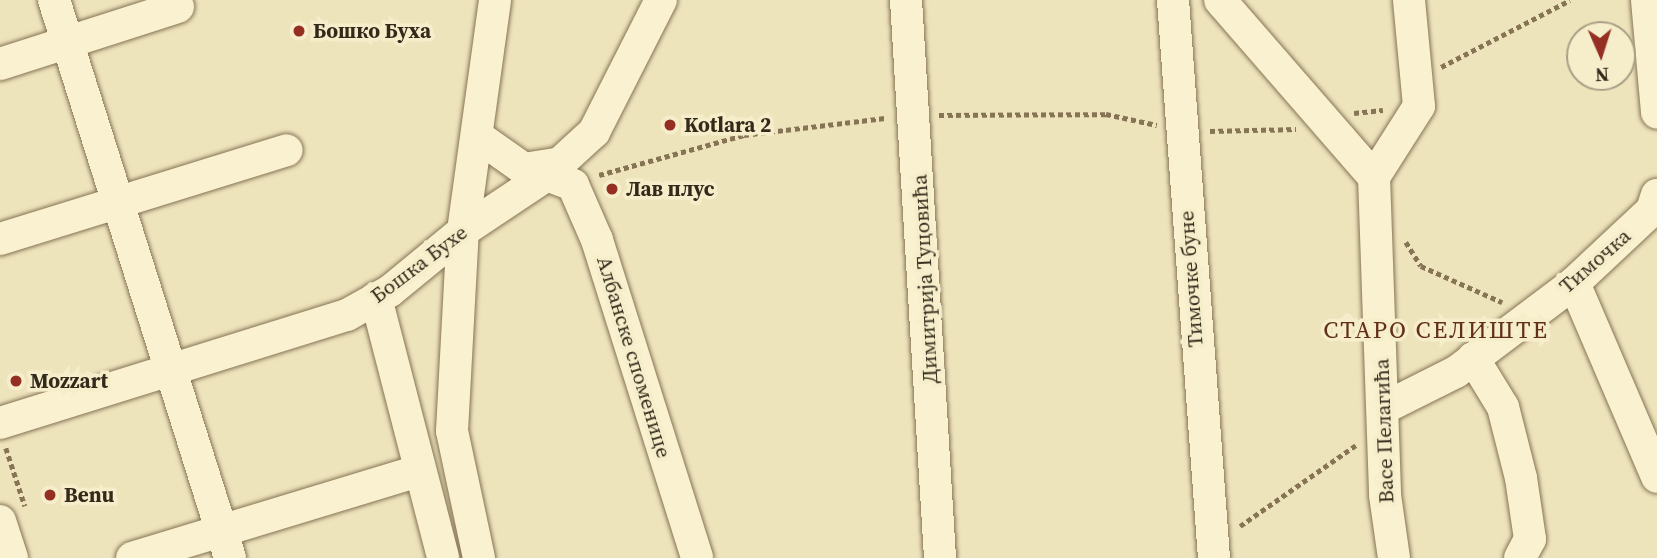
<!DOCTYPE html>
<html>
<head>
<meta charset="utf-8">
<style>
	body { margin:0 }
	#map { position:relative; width:1657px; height:558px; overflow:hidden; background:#eee4bc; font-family:"Source Serif 4",serif }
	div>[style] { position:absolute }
	.path>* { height:4.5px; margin-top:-2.25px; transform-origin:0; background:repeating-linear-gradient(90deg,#867455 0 5px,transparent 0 8.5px) }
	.roads { filter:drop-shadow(0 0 2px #867455) drop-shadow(0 0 2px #867455) }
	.minor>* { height:32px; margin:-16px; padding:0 16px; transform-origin:16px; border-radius:16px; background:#f9f1cf }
	.dots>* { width:19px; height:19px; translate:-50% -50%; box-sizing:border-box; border:4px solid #f6eecb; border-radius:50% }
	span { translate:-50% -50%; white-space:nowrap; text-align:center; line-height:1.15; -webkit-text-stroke:7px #f6eecb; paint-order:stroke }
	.poi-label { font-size:21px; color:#342a1b; font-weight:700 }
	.left { translate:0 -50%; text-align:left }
	.street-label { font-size:21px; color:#342a1b }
	.quarter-label { font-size:24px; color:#623019; letter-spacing:2px }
	.north { position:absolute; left:1566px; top:21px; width:70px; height:70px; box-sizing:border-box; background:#f6eecb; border:2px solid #a8a085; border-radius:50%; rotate:177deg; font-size:19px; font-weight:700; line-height:28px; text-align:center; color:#342a1b }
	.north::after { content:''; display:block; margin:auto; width:24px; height:32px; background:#952f24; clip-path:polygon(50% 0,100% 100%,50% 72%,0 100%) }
</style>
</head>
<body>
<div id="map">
	<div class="path">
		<i style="left:1441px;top:67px;width:145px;rotate:-27.4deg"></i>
		<i style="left:1354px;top:113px;width:29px;rotate:-6deg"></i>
		<i style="left:939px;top:115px;width:167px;rotate:-0.3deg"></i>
		<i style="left:1106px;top:114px;width:52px;rotate:12.2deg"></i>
		<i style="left:1210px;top:131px;width:86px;rotate:-1.3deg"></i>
		<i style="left:599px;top:175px;width:150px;rotate:-15.4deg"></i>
		<i style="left:744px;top:135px;width:142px;rotate:-6.9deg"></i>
		<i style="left:1406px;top:242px;width:28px;rotate:58deg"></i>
		<i style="left:1421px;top:266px;width:89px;rotate:24deg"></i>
		<i style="left:6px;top:448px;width:61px;rotate:71.9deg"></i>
		<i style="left:1240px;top:526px;width:141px;rotate:-34.9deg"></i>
	</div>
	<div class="roads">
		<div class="minor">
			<i style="left:54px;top:0;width:585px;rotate:72.49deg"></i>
			<i style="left:906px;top:0;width:559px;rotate:86.51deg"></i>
			<i style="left:1173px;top:0;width:560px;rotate:85.8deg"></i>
			<i style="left:1220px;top:0;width:235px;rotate:49deg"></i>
			<i style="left:1647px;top:0;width:113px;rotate:84.9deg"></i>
			<i style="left:0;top:64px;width:187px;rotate:-17.8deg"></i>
			<i style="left:480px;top:138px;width:54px;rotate:35.2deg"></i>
			<i style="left:524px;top:169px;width:38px;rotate:-9deg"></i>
			<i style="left:547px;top:175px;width:28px;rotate:21deg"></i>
			<i style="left:573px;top:185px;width:60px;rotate:66.4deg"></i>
			<i style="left:597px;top:240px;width:333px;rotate:72.5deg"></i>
			<i style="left:1374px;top:177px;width:318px;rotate:88deg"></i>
			<i style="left:1385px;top:495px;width:64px;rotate:81.9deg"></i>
			<i style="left:1374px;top:177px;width:84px;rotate:-57.6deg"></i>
			<i style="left:1419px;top:106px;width:106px;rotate:-95.4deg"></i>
			<i style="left:0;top:239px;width:300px;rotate:-17.2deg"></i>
			<i style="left:1574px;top:283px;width:211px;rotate:66.8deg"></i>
			<i style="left:376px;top:298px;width:268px;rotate:75.5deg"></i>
			<i style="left:1473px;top:358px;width:57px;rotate:58.5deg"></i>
			<i style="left:1503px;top:407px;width:73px;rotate:75.8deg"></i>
			<i style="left:1521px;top:478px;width:62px;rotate:81.6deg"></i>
			<i style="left:1530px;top:539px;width:21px;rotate:118deg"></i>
			<i style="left:1384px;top:408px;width:80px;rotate:-26.6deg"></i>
			<i style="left:1456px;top:372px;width:148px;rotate:-37deg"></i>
			<i style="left:1574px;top:283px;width:107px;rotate:-43.1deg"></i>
			<i style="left:1652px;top:210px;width:16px;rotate:-72deg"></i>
			<i style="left:0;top:423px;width:363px;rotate:-17.3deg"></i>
			<i style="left:347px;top:315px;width:49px;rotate:-29.2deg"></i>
			<i style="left:390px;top:291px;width:94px;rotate:-39.4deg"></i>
			<i style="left:463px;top:231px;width:101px;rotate:-33.7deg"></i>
			<i style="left:547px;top:175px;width:64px;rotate:-42.5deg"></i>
			<i style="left:594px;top:132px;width:148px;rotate:-63.1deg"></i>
			<i style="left:0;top:521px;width:39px;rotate:72deg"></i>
			<i style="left:132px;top:558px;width:300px;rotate:-16.9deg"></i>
			<i style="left:479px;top:558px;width:130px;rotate:-102deg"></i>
			<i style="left:452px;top:431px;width:200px;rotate:-86.9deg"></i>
			<i style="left:463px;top:231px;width:233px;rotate:-82.1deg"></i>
		</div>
	</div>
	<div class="dots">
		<i style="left:299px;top:31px;background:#952f24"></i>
		<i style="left:670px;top:125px;background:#952f24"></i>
		<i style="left:612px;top:189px;background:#952f24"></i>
		<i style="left:16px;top:381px;background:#952f24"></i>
		<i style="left:50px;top:495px;background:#952f24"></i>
	</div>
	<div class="poi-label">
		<span class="left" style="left:313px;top:31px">Бошко Буха</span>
		<span class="left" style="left:684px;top:125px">Kotlara 2</span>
		<span class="left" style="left:626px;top:189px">Лав плус</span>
		<span class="left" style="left:30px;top:381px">Mozzart</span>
		<span class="left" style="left:64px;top:495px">Benu</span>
	</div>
	<div class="street-label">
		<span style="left:1595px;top:261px;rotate:-41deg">Тимочка</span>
		<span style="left:419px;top:264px;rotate:-37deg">Бошка Бухе</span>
		<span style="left:925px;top:279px;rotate:-93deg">Димитрија Туцовића</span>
		<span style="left:1191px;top:279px;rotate:-94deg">Тимочке буне</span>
		<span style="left:634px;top:357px;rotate:73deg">Албанске споменице</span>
		<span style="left:1384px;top:431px;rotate:-92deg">Васе Пелагића</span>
	</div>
	<div class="quarter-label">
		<span style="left:1436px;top:330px">СТАРО СЕЛИШТЕ</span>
	</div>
	<div class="north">N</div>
</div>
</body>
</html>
